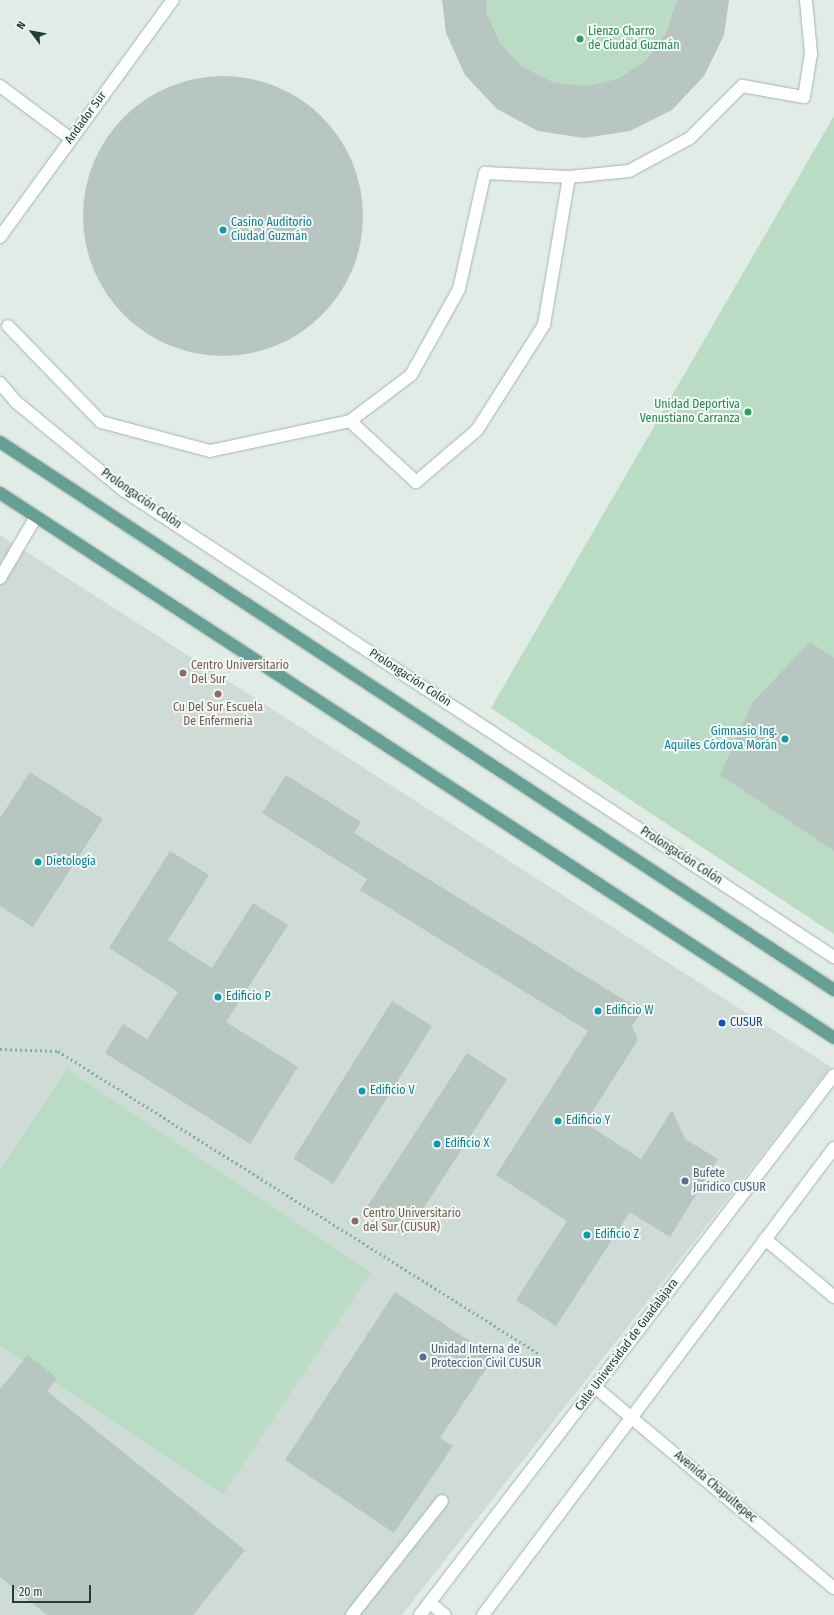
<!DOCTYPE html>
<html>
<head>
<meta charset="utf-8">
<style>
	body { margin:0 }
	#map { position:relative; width:834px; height:1615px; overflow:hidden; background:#e1ece7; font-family:"Fira Sans Condensed",sans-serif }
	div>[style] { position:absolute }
	.built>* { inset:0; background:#cfdbd7 }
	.green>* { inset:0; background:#badcc5 }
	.building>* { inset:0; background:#b7c6c1; transform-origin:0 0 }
	.round { border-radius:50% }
	.path>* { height:2.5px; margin-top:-1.25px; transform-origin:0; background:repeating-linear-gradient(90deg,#82afa3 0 2px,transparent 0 5px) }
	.roads { filter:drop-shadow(0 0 1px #a4b4ae) drop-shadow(0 0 1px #a4b4ae) }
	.lane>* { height:12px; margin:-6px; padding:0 6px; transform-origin:6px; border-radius:6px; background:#fff }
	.street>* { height:12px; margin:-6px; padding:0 6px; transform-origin:6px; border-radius:6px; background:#fff }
	.primary>* { height:12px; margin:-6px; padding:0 6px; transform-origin:6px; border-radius:6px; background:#66a095 }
	.dots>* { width:11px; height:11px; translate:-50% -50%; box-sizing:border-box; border:2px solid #f2f8f5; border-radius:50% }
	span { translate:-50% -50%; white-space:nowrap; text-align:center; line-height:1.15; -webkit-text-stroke:4px #f2f8f5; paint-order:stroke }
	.leisure-label { font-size:12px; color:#27864d }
	.left { translate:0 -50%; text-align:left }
	.right { translate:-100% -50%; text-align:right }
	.street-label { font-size:12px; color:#223c36 }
	.culture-label { font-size:12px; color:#0d838f }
	.education-label { font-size:12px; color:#785e54 }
	.transit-label { font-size:12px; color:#164399 }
	.service-label { font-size:12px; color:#4e5e75 }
	.north { position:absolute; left:12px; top:12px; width:40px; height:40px; -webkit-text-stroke:3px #f2f8f5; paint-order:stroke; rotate:302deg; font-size:11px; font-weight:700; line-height:16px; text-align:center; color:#223c36 }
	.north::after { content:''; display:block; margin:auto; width:14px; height:18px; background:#223c36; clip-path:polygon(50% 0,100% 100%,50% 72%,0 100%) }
	.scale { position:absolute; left:12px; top:1585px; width:79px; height:18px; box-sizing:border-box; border:2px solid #223c36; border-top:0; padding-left:5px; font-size:12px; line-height:14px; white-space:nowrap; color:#223c36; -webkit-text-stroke:3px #f2f8f5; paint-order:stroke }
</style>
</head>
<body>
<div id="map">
	<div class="built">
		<i style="clip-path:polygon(0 535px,831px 1067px,402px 1615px,0 1615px)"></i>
	</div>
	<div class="green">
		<i style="clip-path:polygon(486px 0,676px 0,676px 4px,665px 35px,645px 61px,617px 79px,585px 86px,553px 82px,523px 67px,501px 44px,487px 14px)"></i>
		<i style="clip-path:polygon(834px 116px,834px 934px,491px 708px)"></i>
		<i style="clip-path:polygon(67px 1069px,371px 1272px,223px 1494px,0 1346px,0 1170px)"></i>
	</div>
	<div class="building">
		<i style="clip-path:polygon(442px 0,486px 0,487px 14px,501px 44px,523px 67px,553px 82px,585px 86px,617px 79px,645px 61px,665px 35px,677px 0,729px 0,724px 35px,704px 76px,672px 110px,630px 131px,584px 138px,538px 131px,497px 109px,465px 75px,446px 33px)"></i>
		<i class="round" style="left:83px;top:76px;width:280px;height:280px"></i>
		<i style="clip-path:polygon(810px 642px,834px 658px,834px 851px,720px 775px,752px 703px)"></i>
		<i style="clip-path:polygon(30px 772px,103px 819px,33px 927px,0 906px,0 818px)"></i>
		<i style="clip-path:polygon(286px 775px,361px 822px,354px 833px,642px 1011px,632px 1026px,638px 1040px,585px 1123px,641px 1159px,672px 1110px,685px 1139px,718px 1159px,670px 1237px,630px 1212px,556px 1326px,516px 1300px,567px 1221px,496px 1175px,588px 1031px,360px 890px,367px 879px,262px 813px)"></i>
		<i style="clip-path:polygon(170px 851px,209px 875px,168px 940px,212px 968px,253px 903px,288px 925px,226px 1022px,298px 1067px,250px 1144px,105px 1053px,123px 1024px,147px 1039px,178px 992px,109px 948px)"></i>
		<i style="left:392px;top:1001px;width:47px;height:186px;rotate:32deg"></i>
		<i style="left:467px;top:1053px;width:48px;height:187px;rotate:33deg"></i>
		<i style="clip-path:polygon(395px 1292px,494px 1357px,440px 1438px,453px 1446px,394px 1533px,285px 1460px)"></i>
		<i style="clip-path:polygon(28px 1355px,57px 1378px,47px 1391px,245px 1550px,193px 1615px,47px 1615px,0 1577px,0 1389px)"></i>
	</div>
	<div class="path">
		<i style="left:0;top:1049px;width:58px;rotate:2deg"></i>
		<i style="left:58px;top:1051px;width:567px;rotate:32.18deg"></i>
	</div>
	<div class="roads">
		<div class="lane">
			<i style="left:8px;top:326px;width:134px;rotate:45.9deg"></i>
			<i style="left:101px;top:422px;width:113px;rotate:14.9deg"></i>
			<i style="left:210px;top:451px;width:143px;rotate:-12.1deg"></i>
			<i style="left:350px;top:421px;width:76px;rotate:-37deg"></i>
			<i style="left:411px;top:375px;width:98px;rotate:-60.8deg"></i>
			<i style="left:459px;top:289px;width:119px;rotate:-77.4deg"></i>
			<i style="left:485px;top:173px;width:84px;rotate:2.7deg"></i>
			<i style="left:569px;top:177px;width:60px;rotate:-5.7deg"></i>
			<i style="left:629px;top:171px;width:69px;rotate:-28.4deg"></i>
			<i style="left:690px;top:138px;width:74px;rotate:-45deg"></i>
			<i style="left:742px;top:86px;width:63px;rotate:10.1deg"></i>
			<i style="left:804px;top:97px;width:44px;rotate:-80.8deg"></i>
			<i style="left:811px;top:54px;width:54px;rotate:-95.3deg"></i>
			<i style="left:350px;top:421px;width:90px;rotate:42.7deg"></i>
			<i style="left:416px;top:482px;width:80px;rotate:-40.4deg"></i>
			<i style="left:477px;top:430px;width:125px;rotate:-57.5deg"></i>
			<i style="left:544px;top:325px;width:150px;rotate:-80.4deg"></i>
			<i style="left:0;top:578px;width:71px;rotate:-59.5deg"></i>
			<i style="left:352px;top:1615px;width:145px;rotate:-51.7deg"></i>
		</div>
		<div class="street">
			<i style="left:0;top:86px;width:89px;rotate:36.7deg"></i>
			<i style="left:0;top:237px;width:293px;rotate:-53.9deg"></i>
			<i style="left:0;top:383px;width:25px;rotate:50deg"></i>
			<i style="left:16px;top:402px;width:139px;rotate:39.4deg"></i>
			<i style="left:123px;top:490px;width:851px;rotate:33.3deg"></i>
			<i style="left:765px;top:1239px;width:90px;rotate:40deg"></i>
			<i style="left:595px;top:1387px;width:312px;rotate:40.1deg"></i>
			<i style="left:430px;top:1603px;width:19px;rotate:39deg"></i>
			<i style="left:420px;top:1615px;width:680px;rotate:-52.52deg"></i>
			<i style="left:483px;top:1615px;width:584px;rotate:-53.07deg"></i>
		</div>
		<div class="primary">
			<i style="left:0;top:442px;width:998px;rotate:33.31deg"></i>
			<i style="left:0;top:493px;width:996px;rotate:33.16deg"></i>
		</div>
	</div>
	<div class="dots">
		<i style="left:580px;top:39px;background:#2e9e5b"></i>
		<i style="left:223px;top:230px;background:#0f9aa8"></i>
		<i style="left:748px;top:412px;background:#2e9e5b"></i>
		<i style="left:183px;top:673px;background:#8d6e63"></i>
		<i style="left:218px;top:694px;background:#8d6e63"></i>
		<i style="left:785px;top:739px;background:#0f9aa8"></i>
		<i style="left:38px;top:862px;background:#0f9aa8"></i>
		<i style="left:218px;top:997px;background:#0f9aa8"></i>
		<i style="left:598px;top:1011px;background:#0f9aa8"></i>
		<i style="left:722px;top:1023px;background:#1a4fb4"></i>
		<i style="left:362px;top:1091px;background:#0f9aa8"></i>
		<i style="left:558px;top:1121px;background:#0f9aa8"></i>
		<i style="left:437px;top:1144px;background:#0f9aa8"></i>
		<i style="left:685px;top:1181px;background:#5c6f8a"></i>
		<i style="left:355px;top:1221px;background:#8d6e63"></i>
		<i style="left:587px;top:1235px;background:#0f9aa8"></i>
		<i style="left:423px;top:1357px;background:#5c6f8a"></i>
	</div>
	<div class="leisure-label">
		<span class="left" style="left:588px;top:39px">Lienzo Charro<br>de Ciudad Guzmán</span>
		<span class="right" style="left:740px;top:412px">Unidad Deportiva<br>Venustiano Carranza</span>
	</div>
	<div class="street-label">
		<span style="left:86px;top:118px;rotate:-54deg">Andador Sur</span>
		<span style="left:141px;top:499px;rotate:35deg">Prolongación Colón</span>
		<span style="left:410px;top:678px;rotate:33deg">Prolongación Colón</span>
		<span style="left:681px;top:856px;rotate:33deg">Prolongación Colón</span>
		<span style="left:627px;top:1345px;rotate:-53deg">Calle Universidad de Guadalajara</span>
		<span style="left:715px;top:1487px;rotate:40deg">Avenida Chapultepec</span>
	</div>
	<div class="culture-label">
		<span class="left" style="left:231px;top:230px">Casino Auditorio<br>Ciudad Guzmán</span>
		<span class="right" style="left:777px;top:739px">Gimnasio Ing.<br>Aquiles Córdova Morán</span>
		<span class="left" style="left:46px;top:862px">Dietología</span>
		<span class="left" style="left:226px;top:997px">Edificio P</span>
		<span class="left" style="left:606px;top:1011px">Edificio W</span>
		<span class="left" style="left:370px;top:1091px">Edificio V</span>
		<span class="left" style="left:566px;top:1121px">Edificio Y</span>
		<span class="left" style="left:445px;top:1144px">Edificio X</span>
		<span class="left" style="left:595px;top:1235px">Edificio Z</span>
	</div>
	<div class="education-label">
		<span class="left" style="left:191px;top:673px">Centro Universitario<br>Del Sur</span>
		<span style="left:218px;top:715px">Cu Del Sur Escuela<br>De Enfermeria</span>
		<span class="left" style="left:363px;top:1221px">Centro Universitario<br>del Sur (CUSUR)</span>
	</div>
	<div class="transit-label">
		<span class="left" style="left:730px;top:1023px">CUSUR</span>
	</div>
	<div class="service-label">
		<span class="left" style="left:693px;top:1181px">Bufete<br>Jurídico CUSUR</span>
		<span class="left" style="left:431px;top:1357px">Unidad Interna de<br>Proteccion Civil CUSUR</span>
	</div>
	<div class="north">N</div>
	<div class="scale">20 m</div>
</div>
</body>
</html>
